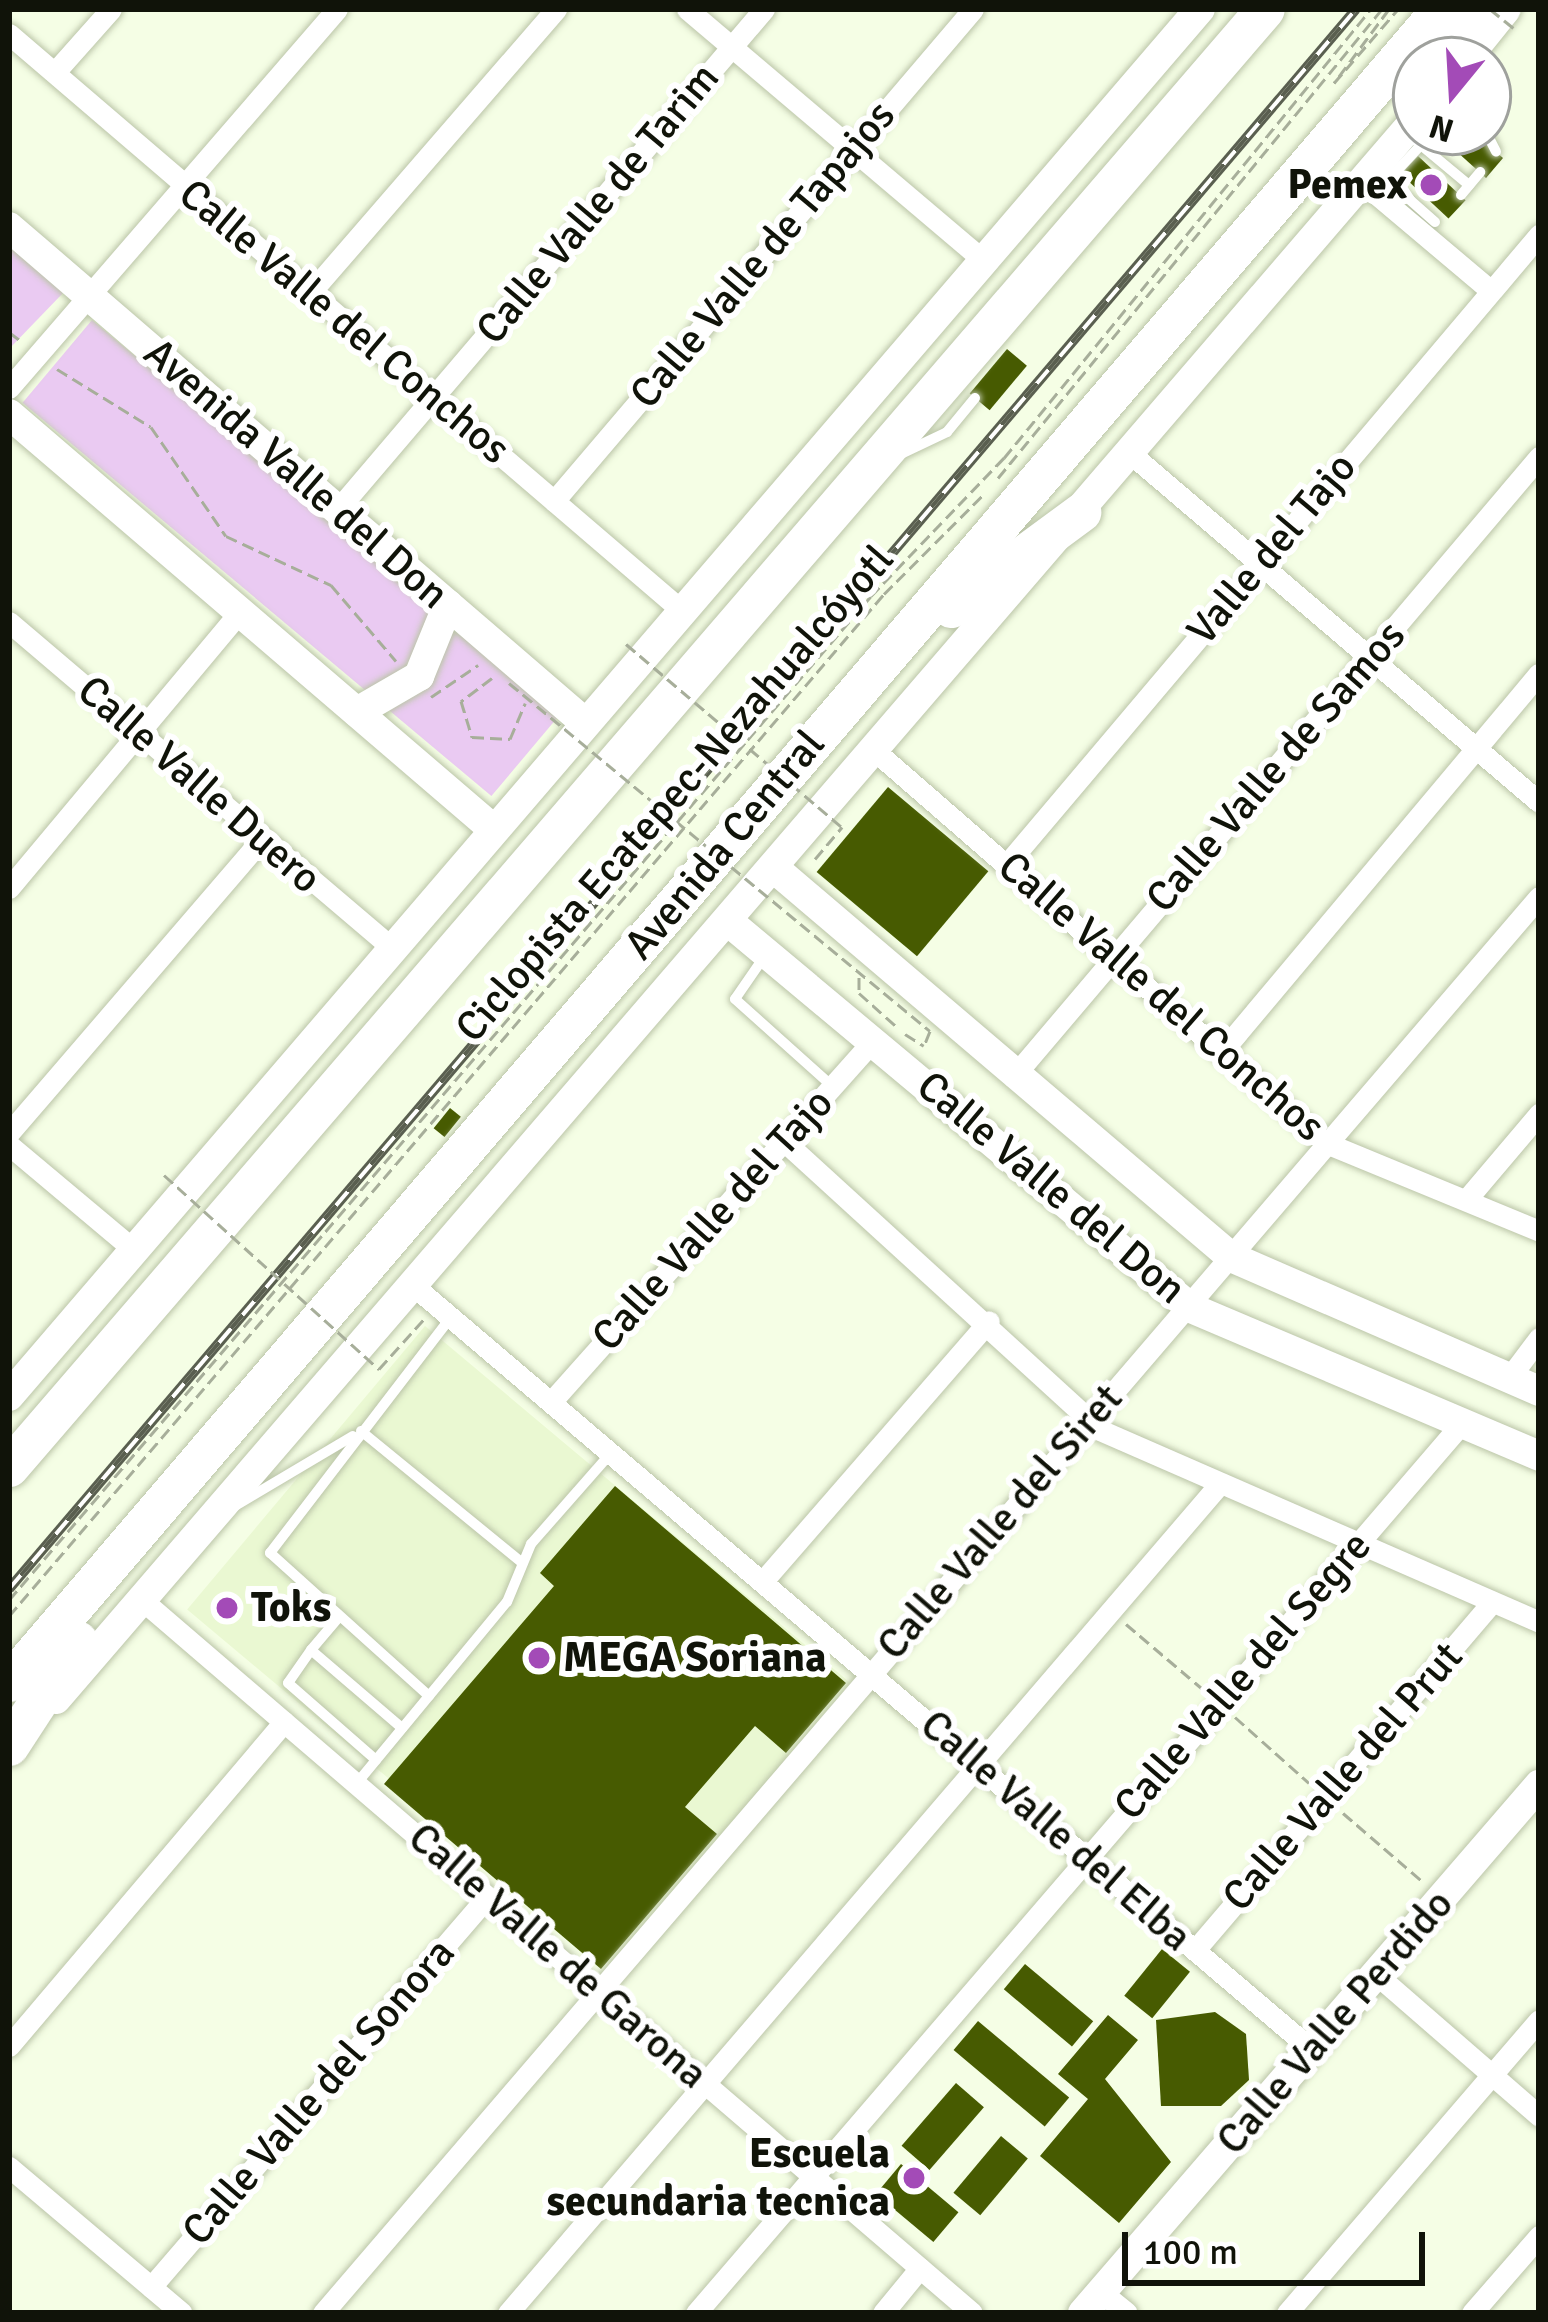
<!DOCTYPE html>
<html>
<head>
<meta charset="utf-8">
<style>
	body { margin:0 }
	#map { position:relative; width:1548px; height:2322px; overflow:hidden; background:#f5fee5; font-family:Signika,sans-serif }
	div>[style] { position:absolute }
	.built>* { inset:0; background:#eaf8d2; transform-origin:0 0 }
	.green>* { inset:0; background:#eacaf2; transform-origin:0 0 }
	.building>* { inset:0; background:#475b01; transform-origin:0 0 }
	.path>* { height:3px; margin-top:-1.5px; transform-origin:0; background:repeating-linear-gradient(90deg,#a7ae9a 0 12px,transparent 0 18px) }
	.roads { filter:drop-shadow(0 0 3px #bbc5a8) drop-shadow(0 0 3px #bbc5a8) }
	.lane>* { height:10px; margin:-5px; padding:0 5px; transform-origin:5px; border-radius:5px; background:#fff }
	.street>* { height:21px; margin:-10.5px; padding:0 10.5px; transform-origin:10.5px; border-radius:10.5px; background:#fff }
	.secondary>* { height:30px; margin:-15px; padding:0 15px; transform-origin:15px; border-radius:15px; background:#fff }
	.highway>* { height:39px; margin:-19.5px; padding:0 19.5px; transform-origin:19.5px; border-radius:19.5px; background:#fff }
	.rail>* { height:10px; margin-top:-5px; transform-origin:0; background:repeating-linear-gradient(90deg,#fff 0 18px,#5a5f50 0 36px); box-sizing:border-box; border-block:3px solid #5a5f50 }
	.path-bridge>* { height:3px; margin-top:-1.5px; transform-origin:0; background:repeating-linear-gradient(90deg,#a7ae9a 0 12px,transparent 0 18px) }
	.dots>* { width:33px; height:33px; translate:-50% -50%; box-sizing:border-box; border:6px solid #fff; border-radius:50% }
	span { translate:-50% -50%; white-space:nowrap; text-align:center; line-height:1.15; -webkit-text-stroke:12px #fff; paint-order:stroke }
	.poi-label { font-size:42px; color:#101309; font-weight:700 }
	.right { translate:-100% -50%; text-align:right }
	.left { translate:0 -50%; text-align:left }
	.street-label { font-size:42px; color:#101309 }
	.frame { position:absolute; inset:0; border:12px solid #101309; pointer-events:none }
	.north { position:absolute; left:1392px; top:36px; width:120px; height:120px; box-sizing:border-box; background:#fff; border:3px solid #9fa19d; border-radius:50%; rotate:198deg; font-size:33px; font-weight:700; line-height:48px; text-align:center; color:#101309 }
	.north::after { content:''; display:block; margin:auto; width:42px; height:54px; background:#a34bb7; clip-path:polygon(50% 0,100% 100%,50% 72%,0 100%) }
	.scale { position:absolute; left:1122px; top:2232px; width:303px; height:54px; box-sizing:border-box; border:6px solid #101309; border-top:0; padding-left:15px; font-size:36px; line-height:42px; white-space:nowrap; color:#101309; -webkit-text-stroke:9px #fff; paint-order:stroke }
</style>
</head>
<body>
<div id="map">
	<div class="built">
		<i style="left:425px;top:1326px;width:555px;height:370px;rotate:40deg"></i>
	</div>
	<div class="green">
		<i style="clip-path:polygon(9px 246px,64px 292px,9px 349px)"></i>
		<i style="left:92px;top:320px;width:612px;height:108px;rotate:40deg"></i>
	</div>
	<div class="building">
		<i style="clip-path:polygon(1435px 132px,1473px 132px,1503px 158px,1486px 178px)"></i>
		<i style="left:1418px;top:156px;width:65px;height:25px;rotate:43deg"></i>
		<i style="left:1007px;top:349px;width:26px;height:58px;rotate:40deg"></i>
		<i style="left:888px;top:787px;width:131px;height:111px;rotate:40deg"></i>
		<i style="left:450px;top:1108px;width:14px;height:26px;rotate:39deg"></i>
		<i style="clip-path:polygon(615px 1486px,846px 1683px,786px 1753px,755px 1726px,685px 1807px,717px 1834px,601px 1969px,384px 1784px,554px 1586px,540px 1573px)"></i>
		<i style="left:1162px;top:1949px;width:36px;height:60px;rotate:39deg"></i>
		<i style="left:1025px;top:1964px;width:89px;height:33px;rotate:40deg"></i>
		<i style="clip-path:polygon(1215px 2012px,1246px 2034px,1249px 2080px,1221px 2106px,1161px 2106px,1156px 2020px)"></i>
		<i style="clip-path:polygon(1108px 2015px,1138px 2040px,1105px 2079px,1171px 2162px,1119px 2223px,1040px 2156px,1088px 2099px,1058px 2074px)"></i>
		<i style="left:978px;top:2021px;width:119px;height:38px;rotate:40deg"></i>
		<i style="left:956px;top:2083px;width:37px;height:83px;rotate:41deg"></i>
		<i style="left:1001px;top:2136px;width:35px;height:74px;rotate:40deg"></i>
		<i style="left:901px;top:2164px;width:75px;height:39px;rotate:40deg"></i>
	</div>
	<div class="path">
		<i style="left:1389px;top:9px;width:92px;rotate:126.6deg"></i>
		<i style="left:1334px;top:83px;width:98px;rotate:-49.1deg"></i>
		<i style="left:9px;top:332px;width:15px;rotate:37deg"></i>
		<i style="left:57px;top:369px;width:110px;rotate:31.7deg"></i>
		<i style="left:151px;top:427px;width:132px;rotate:55.5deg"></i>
		<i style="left:226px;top:536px;width:116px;rotate:25deg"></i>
		<i style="left:331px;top:585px;width:100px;rotate:49.5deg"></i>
		<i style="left:998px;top:478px;width:606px;rotate:-50.69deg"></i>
		<i style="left:492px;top:678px;width:39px;rotate:143deg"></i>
		<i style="left:461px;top:701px;width:38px;rotate:73deg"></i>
		<i style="left:472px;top:737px;width:38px;rotate:3deg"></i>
		<i style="left:510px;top:739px;width:39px;rotate:-67deg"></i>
		<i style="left:431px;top:697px;width:57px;rotate:-34.2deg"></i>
		<i style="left:815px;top:859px;width:42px;rotate:-49.8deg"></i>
		<i style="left:859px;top:977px;width:16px;rotate:90deg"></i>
		<i style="left:859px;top:993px;width:52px;rotate:41.9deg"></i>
		<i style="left:905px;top:1034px;width:22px;rotate:32deg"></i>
		<i style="left:379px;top:1369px;width:67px;rotate:-48deg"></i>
		<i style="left:9px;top:1600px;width:1323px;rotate:-49.35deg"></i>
		<i style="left:871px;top:596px;width:192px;rotate:-46.1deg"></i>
		<i style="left:1004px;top:458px;width:580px;rotate:-50.74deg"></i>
		<i style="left:9px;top:1616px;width:1345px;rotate:-49.43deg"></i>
		<i style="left:884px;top:594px;width:141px;rotate:-45deg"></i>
		<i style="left:1126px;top:1624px;width:104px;rotate:40.3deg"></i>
		<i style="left:1235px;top:1717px;width:99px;rotate:41.7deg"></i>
		<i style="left:1343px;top:1813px;width:104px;rotate:40.7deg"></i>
	</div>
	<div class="roads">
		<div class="lane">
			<i style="left:1486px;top:132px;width:22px;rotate:63deg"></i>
			<i style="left:1416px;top:141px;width:69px;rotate:39.7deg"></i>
			<i style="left:1384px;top:177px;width:68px;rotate:41.4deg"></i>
			<i style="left:1376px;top:193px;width:83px;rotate:-46.9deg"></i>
			<i style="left:1461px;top:195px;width:30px;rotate:-50deg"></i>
			<i style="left:903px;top:453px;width:49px;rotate:-25.5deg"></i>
			<i style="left:947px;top:432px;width:44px;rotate:-50.5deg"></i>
			<i style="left:764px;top:957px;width:51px;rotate:124.6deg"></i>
			<i style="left:735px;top:999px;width:130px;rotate:41.9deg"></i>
			<i style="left:361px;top:1431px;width:208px;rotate:39.3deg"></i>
			<i style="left:235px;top:1506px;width:137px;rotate:-30.7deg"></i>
			<i style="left:339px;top:1617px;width:43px;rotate:130.3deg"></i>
			<i style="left:311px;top:1650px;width:120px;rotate:40.6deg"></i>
			<i style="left:311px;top:1650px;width:40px;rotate:124.9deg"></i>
			<i style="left:288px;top:1683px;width:117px;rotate:41.2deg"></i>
			<i style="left:429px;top:1696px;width:214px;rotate:-138deg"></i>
			<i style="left:270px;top:1553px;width:296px;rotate:-52.5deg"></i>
			<i style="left:357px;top:1783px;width:235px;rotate:-50.4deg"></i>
			<i style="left:507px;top:1602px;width:63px;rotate:-67.5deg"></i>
			<i style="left:531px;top:1544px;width:120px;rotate:-48.7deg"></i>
		</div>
		<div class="street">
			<i style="left:687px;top:9px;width:390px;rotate:40.3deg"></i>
			<i style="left:9px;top:34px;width:884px;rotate:40.59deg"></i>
			<i style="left:55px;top:72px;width:84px;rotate:-48.4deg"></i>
			<i style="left:1363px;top:183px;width:166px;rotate:40.1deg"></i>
			<i style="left:310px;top:293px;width:376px;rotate:-49.1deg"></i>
			<i style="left:9px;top:388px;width:501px;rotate:-49.13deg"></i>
			<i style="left:1131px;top:454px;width:536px;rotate:40.46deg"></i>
			<i style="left:554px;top:501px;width:646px;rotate:-49.58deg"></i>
			<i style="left:338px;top:509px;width:657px;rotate:-49.57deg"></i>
			<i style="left:9px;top:622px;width:502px;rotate:40.39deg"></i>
			<i style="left:875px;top:751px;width:598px;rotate:41deg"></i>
			<i style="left:1326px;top:1143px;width:230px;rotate:22.4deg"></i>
			<i style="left:1007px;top:864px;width:824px;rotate:-49.78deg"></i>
			<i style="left:9px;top:888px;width:359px;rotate:-50.1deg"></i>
			<i style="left:1223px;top:1050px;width:491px;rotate:-50deg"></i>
			<i style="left:1013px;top:1077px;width:813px;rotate:-49.69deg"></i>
			<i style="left:9px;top:1133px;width:386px;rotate:-49.3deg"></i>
			<i style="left:784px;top:1141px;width:428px;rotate:42.4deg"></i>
			<i style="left:1100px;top:1430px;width:479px;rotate:23.6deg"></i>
			<i style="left:9px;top:1145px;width:162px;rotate:40deg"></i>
			<i style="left:1466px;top:1200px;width:113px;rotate:-49.7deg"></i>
			<i style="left:415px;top:1287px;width:1178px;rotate:40.38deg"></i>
			<i style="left:1509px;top:1378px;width:50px;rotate:-53.1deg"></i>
			<i style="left:552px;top:1401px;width:484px;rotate:-48.3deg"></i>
			<i style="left:763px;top:1581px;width:344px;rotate:-49deg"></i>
			<i style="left:142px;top:1600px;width:1094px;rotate:40.66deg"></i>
			<i style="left:1195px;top:1950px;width:455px;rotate:-49.5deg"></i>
			<i style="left:1377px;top:1975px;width:215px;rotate:41deg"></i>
			<i style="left:9px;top:2046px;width:425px;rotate:-49.7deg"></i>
			<i style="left:9px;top:2167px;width:226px;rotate:40.2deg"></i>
			<i style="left:151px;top:2287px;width:515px;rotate:-49.25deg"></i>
			<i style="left:1101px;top:2292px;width:33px;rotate:39deg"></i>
			<i style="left:323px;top:2313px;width:1866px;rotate:-49.35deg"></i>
			<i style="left:508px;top:2313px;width:1087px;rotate:-49.36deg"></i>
			<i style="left:696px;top:2313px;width:1174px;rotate:-49.28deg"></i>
			<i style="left:883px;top:2313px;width:58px;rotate:-50.6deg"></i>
			<i style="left:1287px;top:2313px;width:386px;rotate:-49.3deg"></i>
			<i style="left:1472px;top:2313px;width:102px;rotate:-49deg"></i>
		</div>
		<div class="secondary">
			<i style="left:1465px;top:60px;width:65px;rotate:-51.2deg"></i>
			<i style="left:9px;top:227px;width:759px;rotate:40.72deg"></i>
			<i style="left:9px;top:414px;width:638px;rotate:40.61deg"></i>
			<i style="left:357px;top:712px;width:72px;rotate:-30.1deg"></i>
			<i style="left:419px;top:676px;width:77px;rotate:-67.8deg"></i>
			<i style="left:774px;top:868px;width:600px;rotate:40.4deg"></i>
			<i style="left:1231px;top:1257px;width:336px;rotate:23.5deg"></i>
			<i style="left:729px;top:922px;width:602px;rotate:39.88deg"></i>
			<i style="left:1191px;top:1308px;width:378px;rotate:23deg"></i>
			<i style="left:9px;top:1396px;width:1828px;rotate:-49.35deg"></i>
			<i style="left:56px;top:1699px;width:2085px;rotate:-49.28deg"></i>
			<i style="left:1083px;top:2313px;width:698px;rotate:-49.18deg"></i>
		</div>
		<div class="highway">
			<i style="left:1433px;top:60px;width:70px;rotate:-46.7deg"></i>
			<i style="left:951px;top:608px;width:162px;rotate:-36.4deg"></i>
			<i style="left:9px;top:1467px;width:1924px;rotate:-49.26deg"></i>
			<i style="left:9px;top:1682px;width:2202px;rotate:-49.44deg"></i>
			<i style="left:9px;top:1746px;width:126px;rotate:-56.9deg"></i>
		</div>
	</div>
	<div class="rail">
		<i style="left:9px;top:1589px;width:2076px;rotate:-49.55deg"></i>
	</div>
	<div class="path-bridge">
		<i style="left:1490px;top:9px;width:35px;rotate:39deg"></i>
		<i style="left:626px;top:644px;width:283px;rotate:40.3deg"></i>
		<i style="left:509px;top:683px;width:546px;rotate:39.58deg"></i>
		<i style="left:930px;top:1031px;width:16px;rotate:112deg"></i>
		<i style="left:164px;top:1175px;width:290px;rotate:42.1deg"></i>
	</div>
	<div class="dots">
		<i style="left:1431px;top:185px;background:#a34bb7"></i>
		<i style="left:227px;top:1608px;background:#a34bb7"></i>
		<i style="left:539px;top:1658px;background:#a34bb7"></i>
		<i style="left:914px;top:2178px;background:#a34bb7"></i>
	</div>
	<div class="poi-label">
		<span class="right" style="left:1407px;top:185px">Pemex</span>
		<span class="left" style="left:251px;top:1608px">Toks</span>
		<span class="left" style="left:563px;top:1658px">MEGA Soriana</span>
		<span class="right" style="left:890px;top:2178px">Escuela<br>secundaria tecnica</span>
	</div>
	<div class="street-label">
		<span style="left:598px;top:204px;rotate:-50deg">Calle Valle de Tarim</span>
		<span style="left:763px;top:255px;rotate:-50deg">Calle Valle de Tapajos</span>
		<span style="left:344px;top:322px;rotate:40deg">Calle Valle del Conchos</span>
		<span style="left:296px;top:474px;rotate:41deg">Avenida Valle del Don</span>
		<span style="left:1272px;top:549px;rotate:-50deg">Valle del Tajo</span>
		<span style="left:1276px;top:767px;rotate:-49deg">Calle Valle de Samos</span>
		<span style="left:199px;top:785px;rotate:41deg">Calle Valle Duero</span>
		<span style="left:675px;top:794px;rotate:-49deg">Ciclopista Ecatepec-Nezahualcóyotl</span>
		<span style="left:725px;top:845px;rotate:-50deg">Avenida Central</span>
		<span style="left:1161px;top:997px;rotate:41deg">Calle Valle del Conchos</span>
		<span style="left:1051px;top:1188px;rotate:40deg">Calle Valle del Don</span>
		<span style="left:713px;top:1220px;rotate:-48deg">Calle Valle del Tajo</span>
		<span style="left:1000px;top:1522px;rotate:-49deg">Calle Valle del Siret</span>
		<span style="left:1243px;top:1676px;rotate:-49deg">Calle Valle del Segre</span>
		<span style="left:1343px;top:1777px;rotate:-49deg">Calle Valle del Prut</span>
		<span style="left:1056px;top:1831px;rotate:41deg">Calle Valle del Elba</span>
		<span style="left:558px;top:1956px;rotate:41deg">Calle Valle de Garona</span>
		<span style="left:1335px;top:2022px;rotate:-49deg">Calle Valle Perdido</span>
		<span style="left:319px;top:2092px;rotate:-49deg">Calle Valle del Sonora</span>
	</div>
	<div class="frame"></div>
	<div class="north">N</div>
	<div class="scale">100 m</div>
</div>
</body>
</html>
